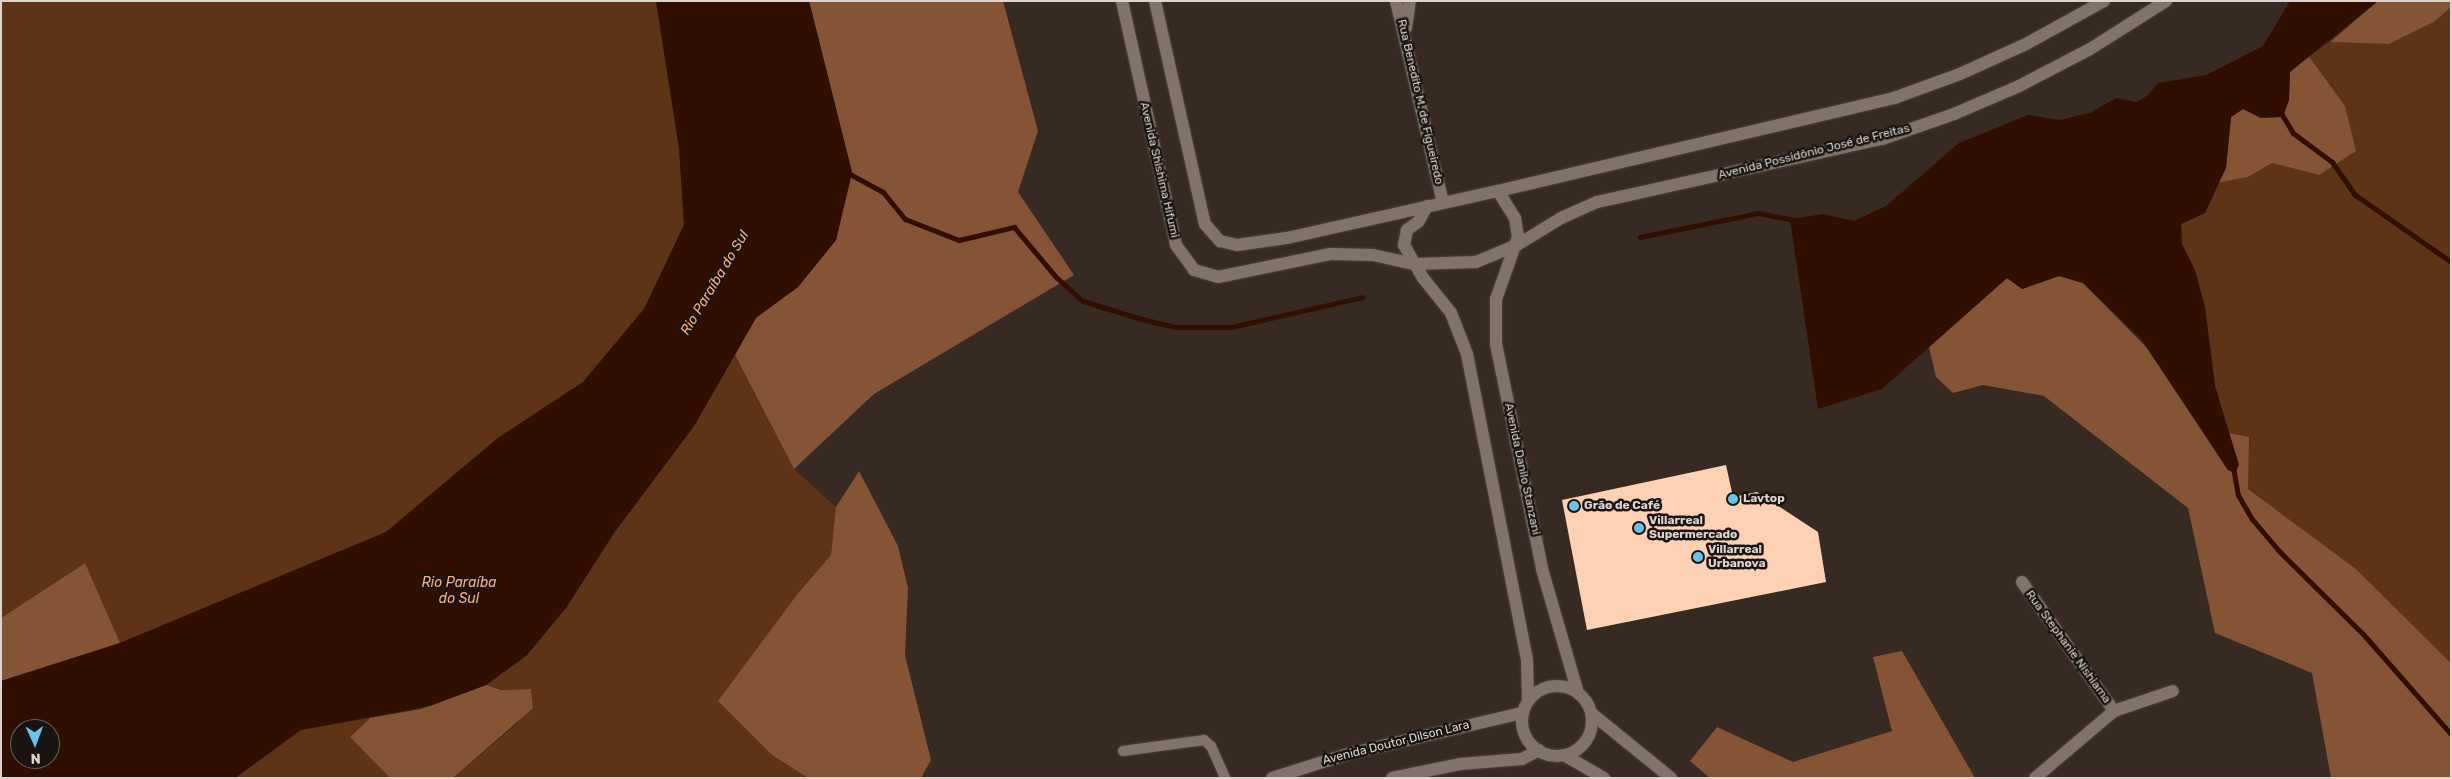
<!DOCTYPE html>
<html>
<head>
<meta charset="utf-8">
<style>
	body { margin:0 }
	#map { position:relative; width:2452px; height:779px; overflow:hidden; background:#362a23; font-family:Rubik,sans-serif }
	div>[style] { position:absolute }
	.green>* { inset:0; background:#5e3316 }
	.forest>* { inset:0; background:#855434 }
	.water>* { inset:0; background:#300f00 }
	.stream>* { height:5px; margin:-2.5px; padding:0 2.5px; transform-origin:2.5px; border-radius:2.5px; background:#300f00 }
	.building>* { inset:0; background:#fed0b4 }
	.roads { filter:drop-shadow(0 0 1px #4f453f) drop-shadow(0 0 1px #4f453f) }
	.service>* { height:10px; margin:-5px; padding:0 5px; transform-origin:5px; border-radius:5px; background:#81736b }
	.minor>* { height:12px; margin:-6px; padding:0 6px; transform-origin:6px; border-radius:6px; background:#81736b }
	.minor>.ring { margin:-6px; padding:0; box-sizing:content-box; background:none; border:12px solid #81736b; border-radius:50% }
	.tertiary>* { height:12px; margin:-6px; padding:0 6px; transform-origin:6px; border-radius:6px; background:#81736b }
	.dots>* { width:14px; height:14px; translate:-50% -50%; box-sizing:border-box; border:2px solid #1a1411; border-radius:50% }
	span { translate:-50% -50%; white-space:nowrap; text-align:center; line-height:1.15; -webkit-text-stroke:5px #1a1411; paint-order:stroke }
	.street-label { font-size:12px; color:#dcd4cf }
	.poi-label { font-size:12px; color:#dcd4cf; font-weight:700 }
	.left { translate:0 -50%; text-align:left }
	.water-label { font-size:14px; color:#faad7d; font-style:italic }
	.frame { position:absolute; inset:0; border:2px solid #dcd4cf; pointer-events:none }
	.north { position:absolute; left:10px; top:719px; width:50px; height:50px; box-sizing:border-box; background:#1a1411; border:1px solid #68615d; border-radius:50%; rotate:178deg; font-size:14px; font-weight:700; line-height:20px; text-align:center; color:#dcd4cf }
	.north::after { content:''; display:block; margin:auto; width:18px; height:22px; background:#69c3f1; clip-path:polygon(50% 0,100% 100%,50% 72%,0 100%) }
</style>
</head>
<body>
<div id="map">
	<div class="green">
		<i style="clip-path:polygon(1px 1px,656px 1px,679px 148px,684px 225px,644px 309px,583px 382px,498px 438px,386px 532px,120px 643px,84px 563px,1px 618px)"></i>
		<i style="clip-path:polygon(2451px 7px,2451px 663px,2356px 569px,2247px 489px,2249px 437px,2229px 433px,2215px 386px,2205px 307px,2195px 270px,2182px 244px,2181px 224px,2205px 213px,2217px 183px,2248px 177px,2272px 163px,2319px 175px,2345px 106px,2308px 55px,2330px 42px,2389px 44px,2434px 22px)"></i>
		<i style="clip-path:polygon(735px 355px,794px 469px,836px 507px,831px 555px,799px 592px,772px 755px,808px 778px,453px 778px,518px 723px,530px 689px,501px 690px,486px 685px,527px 655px,566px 608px,614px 533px,694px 426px)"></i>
		<i style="clip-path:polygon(370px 718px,350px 737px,390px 778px,235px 778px,300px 730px)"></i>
	</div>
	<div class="forest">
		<i style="clip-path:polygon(809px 1px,1003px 1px,1038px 131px,1018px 192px,1074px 275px,874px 394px,794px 469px,735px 355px,756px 317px,798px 287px,836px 240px,852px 173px)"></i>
		<i style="clip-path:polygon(2378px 1px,2451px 1px,2451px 7px,2434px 22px,2389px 44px,2330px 42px)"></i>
		<i style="clip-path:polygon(2308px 55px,2345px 106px,2356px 151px,2319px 175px,2272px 163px,2248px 177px,2217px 183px,2226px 168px,2231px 117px,2243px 109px,2261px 118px,2289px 100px,2290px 72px)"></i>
		<i style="clip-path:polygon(2059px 276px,2083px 283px,2148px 349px,2228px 470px,2239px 465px,2229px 433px,2249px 437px,2248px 489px,2356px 569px,2451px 663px,2451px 778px,2331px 778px,2312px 673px,2215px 633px,2188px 508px,2044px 396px,1983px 385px,1953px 393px,1936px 377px,1929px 347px,2007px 278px,2022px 289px)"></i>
		<i style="clip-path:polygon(859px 471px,898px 546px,908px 588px,905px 655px,931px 760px,921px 778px,808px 778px,772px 755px,718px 701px,799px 592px,831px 555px,836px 507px)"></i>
		<i style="clip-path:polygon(85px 563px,120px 643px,1px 681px,1px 618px)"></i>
		<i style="clip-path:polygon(1902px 651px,1975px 778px,1710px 778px,1690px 761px,1717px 727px,1793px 762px,1892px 731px,1873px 657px)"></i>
		<i style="clip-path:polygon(486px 685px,501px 690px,531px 689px,533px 708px,453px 778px,390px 778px,350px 737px,370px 718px,421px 709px)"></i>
	</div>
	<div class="water">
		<i style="clip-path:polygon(evenodd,656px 1px,809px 1px,852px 172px,836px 240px,798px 287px,756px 318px,694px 426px,614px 533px,566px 608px,527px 655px,486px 685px,430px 706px,301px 730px,235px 778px,1px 778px,1px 681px,120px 643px,386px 532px,498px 438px,583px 382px,644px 309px,684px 225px,679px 148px,656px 1px,20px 729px,50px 729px,50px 759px,20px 759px,20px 729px)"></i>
		<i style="clip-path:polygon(2290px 1px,2378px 1px,2290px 72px,2289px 100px,2283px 117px,2261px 118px,2243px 109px,2231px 117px,2226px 168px,2205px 213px,2181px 224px,2182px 244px,2195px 270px,2205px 307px,2215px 386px,2239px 465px,2235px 473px,2228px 470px,2141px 339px,2083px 283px,2059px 276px,2022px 289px,2007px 278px,1882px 389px,1818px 409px,1790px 219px,1823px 214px,1854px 221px,1886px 206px,1959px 143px,2028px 115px,2060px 120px,2090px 113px,2116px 98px,2136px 102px,2147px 96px,2158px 83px,2206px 75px,2263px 46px)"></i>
	</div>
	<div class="stream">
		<i style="left:2281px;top:113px;width:23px;rotate:59deg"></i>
		<i style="left:2293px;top:133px;width:49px;rotate:36.6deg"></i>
		<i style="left:2332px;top:162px;width:39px;rotate:55deg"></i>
		<i style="left:2354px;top:194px;width:118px;rotate:35deg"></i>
		<i style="left:846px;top:172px;width:42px;rotate:28.4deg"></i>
		<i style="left:883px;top:192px;width:35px;rotate:51deg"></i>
		<i style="left:905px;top:219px;width:58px;rotate:21.3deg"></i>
		<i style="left:959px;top:240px;width:57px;rotate:-13.3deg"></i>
		<i style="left:1014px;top:227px;width:65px;rotate:50deg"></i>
		<i style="left:1056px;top:277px;width:36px;rotate:42deg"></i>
		<i style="left:1083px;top:301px;width:58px;rotate:17.2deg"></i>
		<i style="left:1138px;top:318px;width:38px;rotate:14deg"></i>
		<i style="left:1175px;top:327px;width:56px"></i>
		<i style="left:1231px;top:327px;width:135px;rotate:-12.8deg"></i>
		<i style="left:1640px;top:237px;width:120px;rotate:-11.5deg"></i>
		<i style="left:1758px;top:213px;width:33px;rotate:11deg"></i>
		<i style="left:1790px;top:219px;width:6px;rotate:39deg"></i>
		<i style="left:2233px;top:467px;width:28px;rotate:80deg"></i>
		<i style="left:2238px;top:495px;width:28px;rotate:60deg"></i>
		<i style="left:2252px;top:519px;width:43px;rotate:49.7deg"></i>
		<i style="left:2280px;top:552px;width:117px;rotate:44.7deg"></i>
		<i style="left:2363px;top:634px;width:133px;rotate:48.7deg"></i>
	</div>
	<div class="building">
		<i style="clip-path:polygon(1726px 465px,1733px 497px,1757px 492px,1818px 532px,1826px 582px,1587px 630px,1562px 500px)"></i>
	</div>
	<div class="roads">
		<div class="service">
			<i style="left:1123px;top:751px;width:82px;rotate:-7.7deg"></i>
			<i style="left:1204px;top:740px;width:9px;rotate:41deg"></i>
			<i style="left:1211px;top:746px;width:35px;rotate:66deg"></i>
		</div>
		<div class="minor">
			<i style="left:1396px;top:1px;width:207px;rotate:76.9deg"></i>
			<i style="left:1406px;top:28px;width:27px;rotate:-82deg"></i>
			<i style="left:2022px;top:582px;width:158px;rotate:54.5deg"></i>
			<i class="ring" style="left:1522px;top:686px;width:58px;height:58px"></i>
			<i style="left:1591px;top:713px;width:103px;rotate:39.1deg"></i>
			<i style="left:1564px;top:755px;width:46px;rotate:29.9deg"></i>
			<i style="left:1272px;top:778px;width:80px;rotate:-17.5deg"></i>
			<i style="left:1348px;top:754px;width:179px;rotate:-13.3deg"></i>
			<i style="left:1392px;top:778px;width:69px;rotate:-11.6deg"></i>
			<i style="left:1460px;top:764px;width:62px;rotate:-4.6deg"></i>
			<i style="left:1522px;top:759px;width:19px;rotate:-28deg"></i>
			<i style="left:2035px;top:778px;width:104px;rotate:-40.3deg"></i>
			<i style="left:2114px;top:711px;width:62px;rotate:-18.7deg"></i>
		</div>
		<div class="tertiary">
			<i style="left:1122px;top:1px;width:250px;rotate:77.5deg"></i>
			<i style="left:1176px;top:245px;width:31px;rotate:54deg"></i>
			<i style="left:1194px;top:270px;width:25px;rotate:16deg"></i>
			<i style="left:1218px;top:277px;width:114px;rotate:-11.6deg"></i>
			<i style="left:1330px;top:254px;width:43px;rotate:1.3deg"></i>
			<i style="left:1373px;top:255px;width:42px;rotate:12.4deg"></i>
			<i style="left:1414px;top:264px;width:62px;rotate:-1.8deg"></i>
			<i style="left:1476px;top:262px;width:44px;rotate:-22.5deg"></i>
			<i style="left:1517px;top:245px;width:52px;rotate:-31.5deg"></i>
			<i style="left:1561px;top:218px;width:39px;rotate:-24deg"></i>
			<i style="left:1597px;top:202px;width:292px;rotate:-12.5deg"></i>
			<i style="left:1882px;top:139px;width:76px;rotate:-19.1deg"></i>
			<i style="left:1954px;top:114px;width:71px;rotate:-23.3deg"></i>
			<i style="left:2019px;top:86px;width:80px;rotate:-27.5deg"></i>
			<i style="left:2090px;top:49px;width:90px;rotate:-32.3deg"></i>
			<i style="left:1155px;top:1px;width:229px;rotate:77.4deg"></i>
			<i style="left:1205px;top:224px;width:23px;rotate:49deg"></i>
			<i style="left:1220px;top:241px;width:17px;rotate:13deg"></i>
			<i style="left:1237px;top:245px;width:50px;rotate:-8deg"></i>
			<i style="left:1287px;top:238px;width:216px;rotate:-12.6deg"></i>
			<i style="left:1498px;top:191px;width:407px;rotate:-13.2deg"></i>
			<i style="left:1894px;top:98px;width:70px;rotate:-20deg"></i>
			<i style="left:1960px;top:74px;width:72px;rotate:-24.4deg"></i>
			<i style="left:2026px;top:44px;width:89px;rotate:-28.9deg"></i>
			<i style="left:1498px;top:191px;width:32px;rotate:58deg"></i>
			<i style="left:1515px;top:218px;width:19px;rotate:81deg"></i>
			<i style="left:1518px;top:237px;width:66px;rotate:109.5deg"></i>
			<i style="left:1496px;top:299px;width:45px;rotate:90deg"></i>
			<i style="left:1496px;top:344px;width:230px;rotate:78.4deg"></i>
			<i style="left:1542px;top:569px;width:129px;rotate:73.8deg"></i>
			<i style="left:1427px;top:206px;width:18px;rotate:119deg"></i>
			<i style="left:1418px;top:222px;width:14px;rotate:144deg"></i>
			<i style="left:1407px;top:230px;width:15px;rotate:101deg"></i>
			<i style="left:1404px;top:245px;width:38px;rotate:60deg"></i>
			<i style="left:1423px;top:278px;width:45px;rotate:51.3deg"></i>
			<i style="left:1451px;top:313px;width:44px;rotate:68.7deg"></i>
			<i style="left:1467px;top:354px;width:312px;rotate:78.9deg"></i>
			<i style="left:1527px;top:660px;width:41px;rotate:88.6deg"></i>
		</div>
	</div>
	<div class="dots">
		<i style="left:1733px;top:499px;background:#69c3f1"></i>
		<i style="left:1574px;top:506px;background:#69c3f1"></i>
		<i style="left:1639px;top:528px;background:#69c3f1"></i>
		<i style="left:1698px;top:557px;background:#69c3f1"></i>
	</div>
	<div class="street-label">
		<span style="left:1420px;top:102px;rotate:77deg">Rua Benedito M. de Figueiredo</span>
		<span style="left:1814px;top:152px;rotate:-14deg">Avenida Possidônio José de Freitas</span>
		<span style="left:1159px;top:170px;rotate:77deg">Avenida Shishima Hifumi</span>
		<span style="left:1522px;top:469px;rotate:78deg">Avenida Danilo Stanzani</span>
		<span style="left:2068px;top:647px;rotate:54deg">Rua Stephanie Nishiama</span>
		<span style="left:1396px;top:743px;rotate:-14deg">Avenida Doutor Dilson Lara</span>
	</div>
	<div class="poi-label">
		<span class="left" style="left:1743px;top:499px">Lavtop</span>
		<span class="left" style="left:1584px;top:506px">Grão de Café</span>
		<span class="left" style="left:1649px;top:528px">Villarreal<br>Supermercado</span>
		<span class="left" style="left:1708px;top:557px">Villarreal<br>Urbanova</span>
	</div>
	<div class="water-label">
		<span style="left:715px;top:283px;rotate:-59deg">Rio Paraíba do Sul</span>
		<span style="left:459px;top:591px">Rio Paraíba<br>do Sul</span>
	</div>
	<div class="frame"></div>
	<div class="north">N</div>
</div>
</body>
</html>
